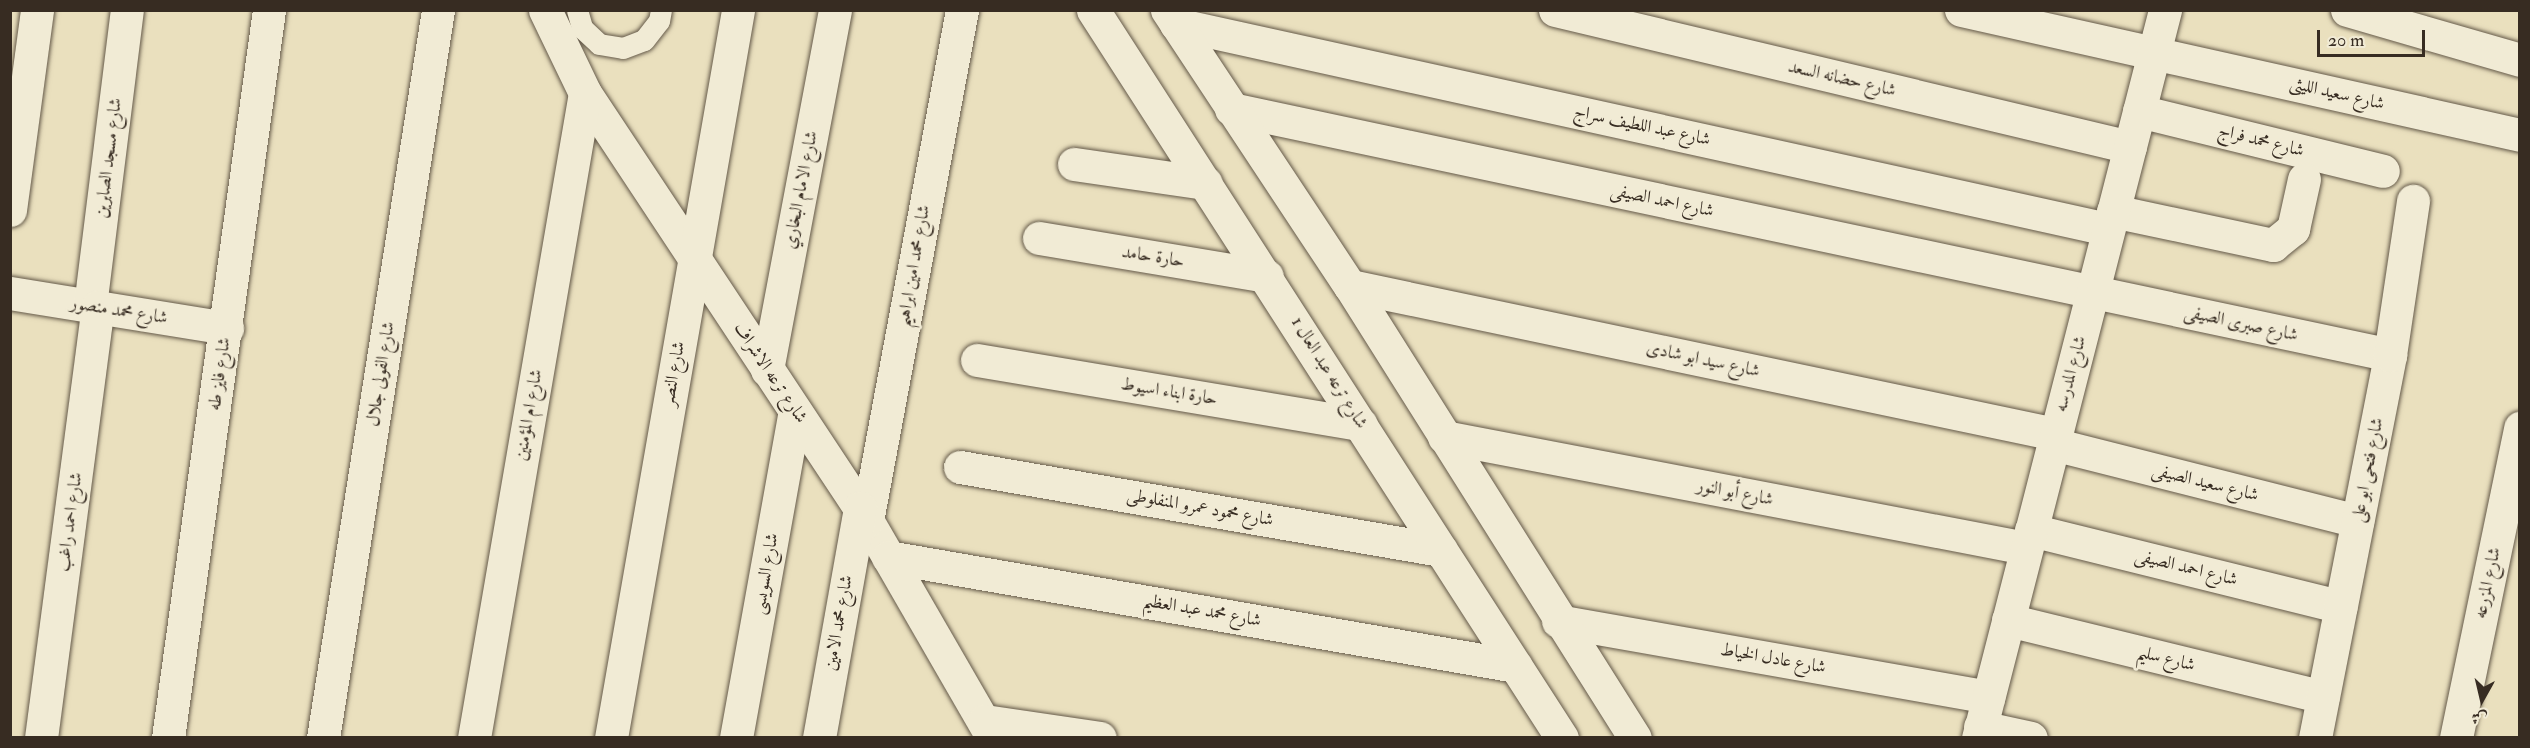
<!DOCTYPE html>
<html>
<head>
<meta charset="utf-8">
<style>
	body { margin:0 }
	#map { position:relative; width:2530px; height:748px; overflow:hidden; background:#eae0be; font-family:"IM FELL Double Pica",Amiri,serif }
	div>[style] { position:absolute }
	.roads { filter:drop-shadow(0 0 2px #645949) drop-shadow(0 0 2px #645949) }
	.service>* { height:21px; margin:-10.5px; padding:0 10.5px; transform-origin:10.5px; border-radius:10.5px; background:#f1ebd5 }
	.minor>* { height:33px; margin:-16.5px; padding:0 16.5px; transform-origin:16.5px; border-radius:16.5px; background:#f1ebd5 }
	.tertiary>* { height:33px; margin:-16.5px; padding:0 16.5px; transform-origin:16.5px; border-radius:16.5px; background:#f1ebd5 }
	span { translate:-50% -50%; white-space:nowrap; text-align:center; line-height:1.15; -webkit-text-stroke:5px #f1ebd5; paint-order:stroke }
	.street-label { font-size:18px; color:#372c22 }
	.frame { position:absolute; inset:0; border:12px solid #372c22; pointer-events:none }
	.north { position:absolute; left:2452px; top:670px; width:60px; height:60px; -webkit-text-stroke:4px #f1ebd5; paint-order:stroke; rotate:188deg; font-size:16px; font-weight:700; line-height:24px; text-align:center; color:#372c22 }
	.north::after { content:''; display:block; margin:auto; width:21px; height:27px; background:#372c22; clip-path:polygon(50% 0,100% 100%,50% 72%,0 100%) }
	.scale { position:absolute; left:2317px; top:30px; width:108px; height:27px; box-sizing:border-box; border:3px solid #372c22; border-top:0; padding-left:8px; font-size:18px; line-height:21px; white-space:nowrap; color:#372c22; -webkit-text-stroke:4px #f1ebd5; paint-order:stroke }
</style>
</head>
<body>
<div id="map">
	<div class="roads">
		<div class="service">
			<i style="left:577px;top:10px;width:19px;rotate:74deg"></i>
			<i style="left:582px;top:28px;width:23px;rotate:43deg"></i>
			<i style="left:599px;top:44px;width:24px;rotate:9deg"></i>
			<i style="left:623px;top:48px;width:22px;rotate:-21deg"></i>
			<i style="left:644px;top:40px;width:24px;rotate:-52deg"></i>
			<i style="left:659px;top:21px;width:11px;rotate:-80deg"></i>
		</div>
		<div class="minor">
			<i style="left:545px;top:10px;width:92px;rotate:64.3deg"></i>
			<i style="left:585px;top:93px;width:498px;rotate:56.5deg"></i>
			<i style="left:860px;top:508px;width:266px;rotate:60deg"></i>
			<i style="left:1555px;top:10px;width:591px;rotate:13.4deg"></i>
			<i style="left:1961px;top:10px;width:573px;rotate:12.6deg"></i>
			<i style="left:2347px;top:10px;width:180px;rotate:16.1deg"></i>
			<i style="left:1176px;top:24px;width:954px;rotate:12.41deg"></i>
			<i style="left:1231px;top:109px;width:1185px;rotate:11.98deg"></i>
			<i style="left:2139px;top:111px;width:251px;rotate:13.8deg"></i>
			<i style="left:1074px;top:164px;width:133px;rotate:8.2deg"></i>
			<i style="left:10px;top:210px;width:202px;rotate:-82.3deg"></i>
			<i style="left:2113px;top:211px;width:164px;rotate:12deg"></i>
			<i style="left:2273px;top:245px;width:26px;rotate:-39deg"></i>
			<i style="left:2293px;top:229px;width:51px;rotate:-77.6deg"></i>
			<i style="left:1039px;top:238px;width:231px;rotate:9.5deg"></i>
			<i style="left:1350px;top:286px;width:720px;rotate:11.86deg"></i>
			<i style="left:10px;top:293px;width:220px;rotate:9.2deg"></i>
			<i style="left:90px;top:306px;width:298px;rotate:-82.9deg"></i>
			<i style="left:977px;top:360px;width:389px;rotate:9.5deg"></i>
			<i style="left:767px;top:370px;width:366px;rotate:-79.3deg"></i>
			<i style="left:1444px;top:437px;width:592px;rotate:10.8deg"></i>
			<i style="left:2053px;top:444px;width:314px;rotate:14.2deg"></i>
			<i style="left:960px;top:467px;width:488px;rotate:9.8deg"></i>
			<i style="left:867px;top:521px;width:520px;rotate:-79.47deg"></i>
			<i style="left:2031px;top:530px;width:319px;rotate:13.9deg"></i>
			<i style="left:888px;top:557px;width:637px;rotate:9.85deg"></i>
			<i style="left:2008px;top:620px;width:324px;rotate:13.7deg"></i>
			<i style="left:1558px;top:621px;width:437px;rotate:10deg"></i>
			<i style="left:984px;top:721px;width:117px;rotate:8.3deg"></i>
			<i style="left:1980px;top:727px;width:52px;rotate:12.2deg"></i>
			<i style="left:41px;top:738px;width:435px;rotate:-82.5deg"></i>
			<i style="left:168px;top:738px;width:735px;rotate:-82.1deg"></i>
			<i style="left:323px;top:738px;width:737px;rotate:-81.02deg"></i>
			<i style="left:474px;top:738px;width:654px;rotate:-80.24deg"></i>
			<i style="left:611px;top:738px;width:739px;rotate:-80.1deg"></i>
			<i style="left:736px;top:738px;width:332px;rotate:-79.8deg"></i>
			<i style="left:819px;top:738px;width:234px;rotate:-79.9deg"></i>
			<i style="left:1978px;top:738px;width:752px;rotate:-75.59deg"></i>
			<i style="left:2315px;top:738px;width:390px;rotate:-78.9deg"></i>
			<i style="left:2390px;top:355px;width:156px;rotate:-81.5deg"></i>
			<i style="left:2456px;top:738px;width:317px;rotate:-78.3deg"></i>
		</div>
		<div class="tertiary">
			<i style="left:1093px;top:10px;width:866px;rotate:57.21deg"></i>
			<i style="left:1167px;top:10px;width:331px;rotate:56.5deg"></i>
			<i style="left:1350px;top:286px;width:534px;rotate:57.77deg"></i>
		</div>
	</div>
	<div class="street-label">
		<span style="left:1842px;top:79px;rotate:13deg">شارع حضانه السعد</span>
		<span style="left:2337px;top:94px;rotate:13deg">شارع سعيد الليثى</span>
		<span style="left:1642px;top:126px;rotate:12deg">شارع عبد اللطيف سراج</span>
		<span style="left:2261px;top:141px;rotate:14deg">شارع محمد فراج</span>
		<span style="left:109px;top:158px;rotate:-83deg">شارع مسجد الصابرين</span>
		<span style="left:801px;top:190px;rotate:-79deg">شارع الامام البخاري</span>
		<span style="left:1662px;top:201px;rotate:12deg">شارع احمد الصيفى</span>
		<span style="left:1153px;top:257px;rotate:9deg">حارة حامد</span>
		<span style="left:914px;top:266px;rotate:-80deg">شارع محمد امين ابراهيم</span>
		<span style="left:119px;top:311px;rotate:9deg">شارع محمد منصور</span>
		<span style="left:2241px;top:324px;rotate:12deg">شارع صبرى الصيفى</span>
		<span style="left:1703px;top:360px;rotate:12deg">شارع سيد ابو شادى</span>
		<span style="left:770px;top:373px;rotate:56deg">شارع ترعه الاشراف</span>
		<span style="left:1329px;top:373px;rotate:58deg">شارع ترعه عبد العال 1</span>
		<span style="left:220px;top:374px;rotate:-82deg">شارع فايز طه</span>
		<span style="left:381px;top:374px;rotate:-81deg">شارع الفولى جلال</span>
		<span style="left:674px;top:374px;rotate:-80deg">شارع النصر</span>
		<span style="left:2071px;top:374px;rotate:-75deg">شارع المدرسه</span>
		<span style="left:1169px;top:392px;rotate:9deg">حارة ابناء اسيوط</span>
		<span style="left:529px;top:415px;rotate:-80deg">شارع ام المؤمنين</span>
		<span style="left:2368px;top:470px;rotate:-79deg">شارع فتحى ابو على</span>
		<span style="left:2205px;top:483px;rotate:14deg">شارع سعيد الصيفى</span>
		<span style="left:1735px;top:493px;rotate:11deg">شارع أبو النور</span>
		<span style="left:1200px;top:508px;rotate:10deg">شارع محمود عمرو المنفلوطى</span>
		<span style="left:70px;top:522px;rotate:-82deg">شارع احمد راغب</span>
		<span style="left:2186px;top:568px;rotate:14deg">شارع احمد الصيفى</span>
		<span style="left:766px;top:574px;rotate:-80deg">شارع السويسى</span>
		<span style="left:2488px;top:583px;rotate:-78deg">شارع المزرعه</span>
		<span style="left:1202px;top:611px;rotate:10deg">شارع محمد عبد العظيم</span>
		<span style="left:839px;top:623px;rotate:-80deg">شارع محمد الامين</span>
		<span style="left:1773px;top:659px;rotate:10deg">شارع عادل الخياط</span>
		<span style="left:2166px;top:659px;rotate:14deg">شارع سليم</span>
	</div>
	<div class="frame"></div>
	<div class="north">ش</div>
	<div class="scale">20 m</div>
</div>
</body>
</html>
